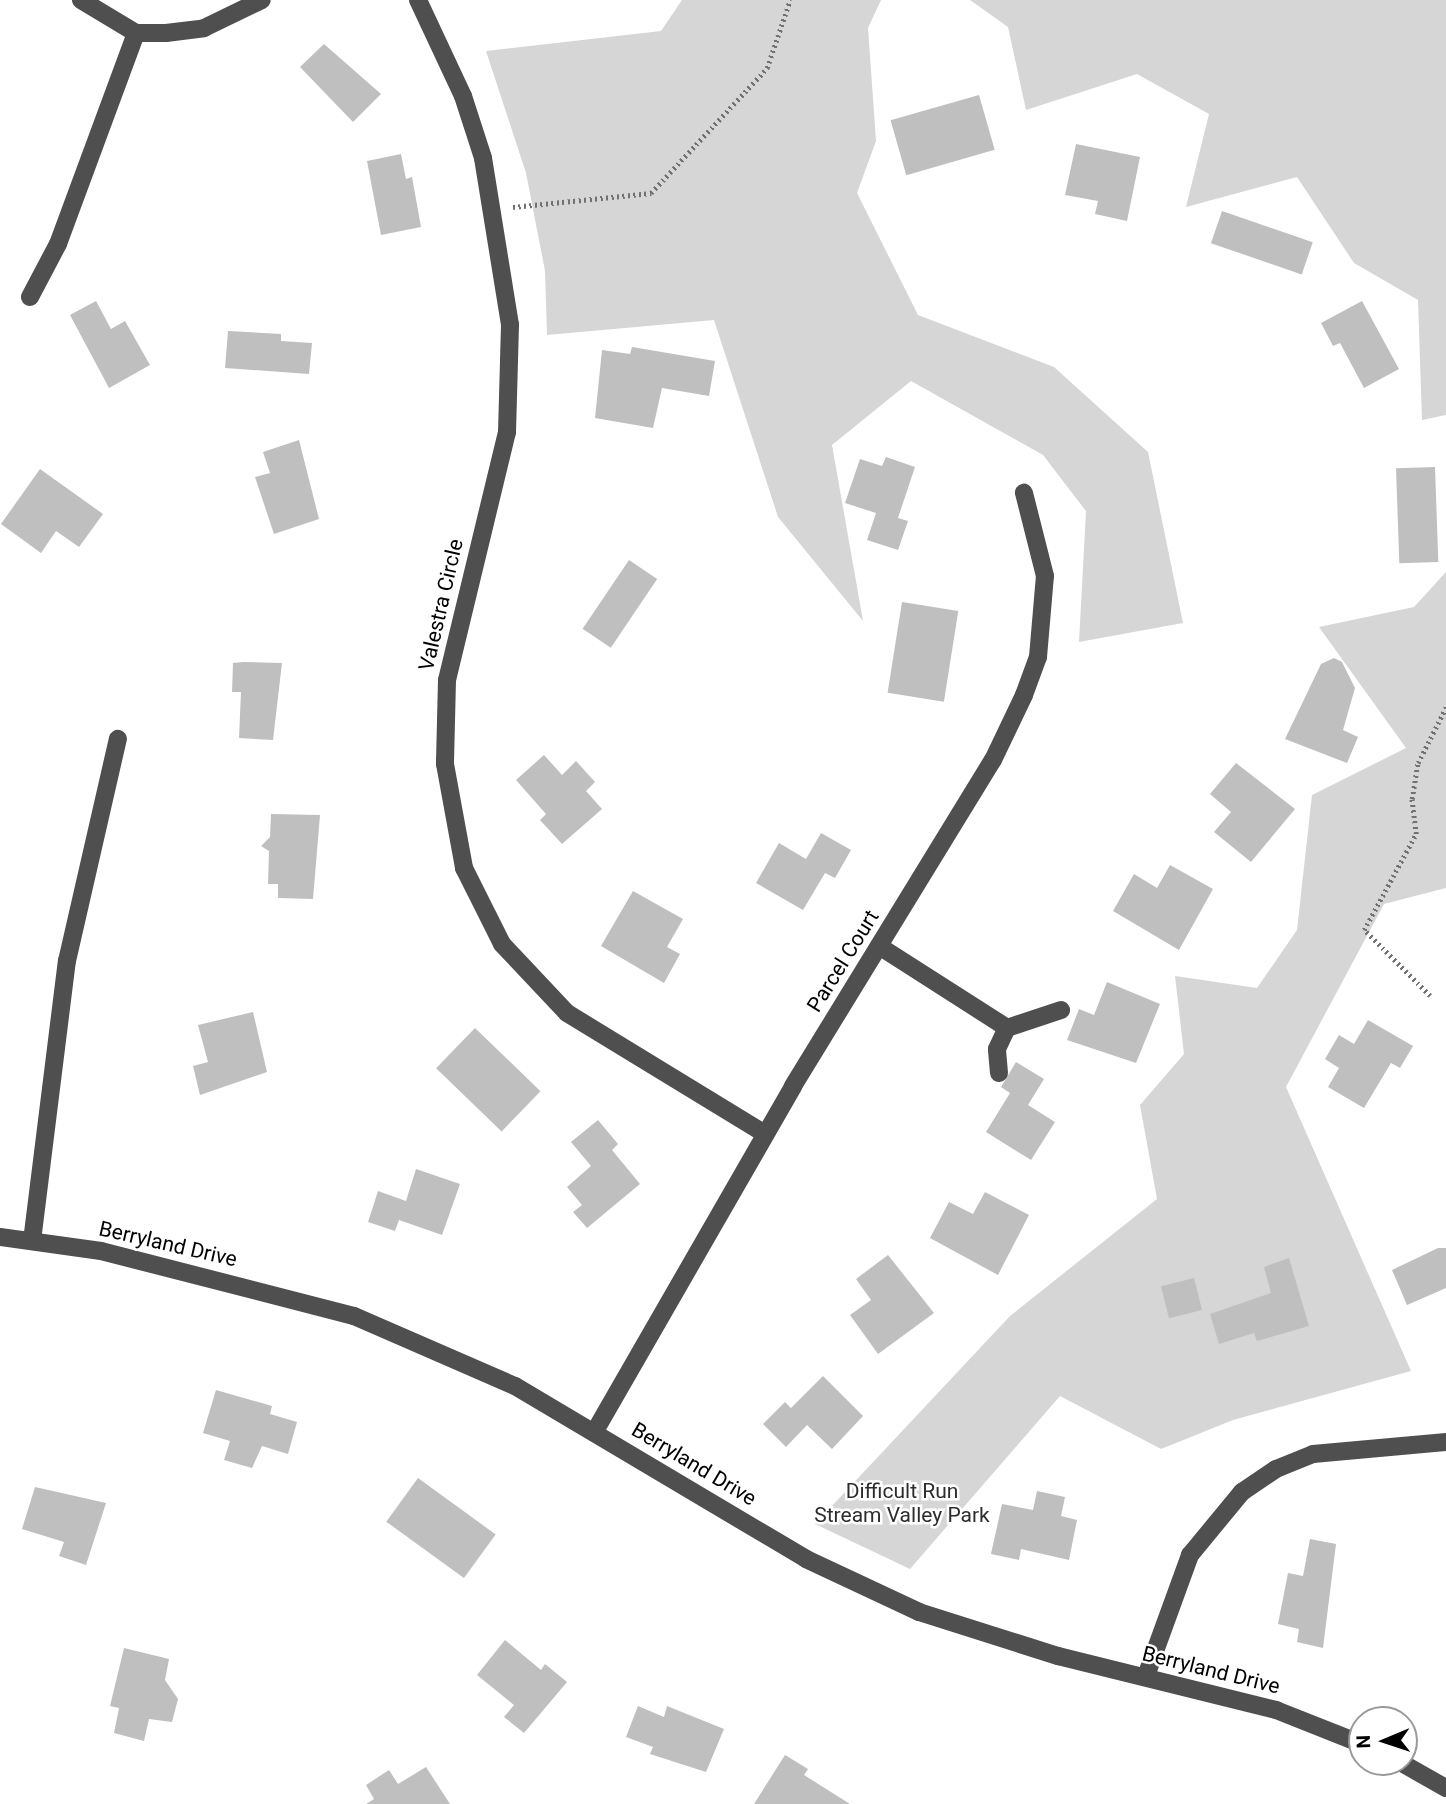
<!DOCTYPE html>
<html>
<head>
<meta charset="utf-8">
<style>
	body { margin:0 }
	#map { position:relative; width:1446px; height:1804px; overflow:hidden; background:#fff; font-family:Roboto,sans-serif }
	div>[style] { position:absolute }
	.green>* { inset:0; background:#d6d6d6 }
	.building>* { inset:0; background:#bfbfbf; transform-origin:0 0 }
	.path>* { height:4.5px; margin-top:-2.25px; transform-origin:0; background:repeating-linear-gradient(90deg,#717171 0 2px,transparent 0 5.5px) }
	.minor>* { height:18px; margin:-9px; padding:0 9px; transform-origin:9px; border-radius:9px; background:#4f4f4f }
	span { translate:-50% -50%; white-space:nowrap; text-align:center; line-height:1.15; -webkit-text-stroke:5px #fff; paint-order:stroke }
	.street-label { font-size:21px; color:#000 }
	.park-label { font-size:21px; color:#2d2d2d }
	.north { position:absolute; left:1348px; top:1706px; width:70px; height:70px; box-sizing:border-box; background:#fff; border:2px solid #999; border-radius:50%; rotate:268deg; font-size:19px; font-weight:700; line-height:28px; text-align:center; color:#000 }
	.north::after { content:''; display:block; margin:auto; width:24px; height:32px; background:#000; clip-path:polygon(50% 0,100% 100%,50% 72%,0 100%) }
</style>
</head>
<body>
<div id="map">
	<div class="green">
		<i style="clip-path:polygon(682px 0,881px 0,868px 28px,876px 141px,857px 193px,918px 315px,1054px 367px,1148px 452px,1183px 623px,1079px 642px,1086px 511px,1043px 455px,911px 381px,832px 445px,863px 621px,778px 517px,714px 320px,547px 335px,545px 271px,526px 173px,486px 51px,661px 31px)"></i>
		<i style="clip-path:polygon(970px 0,1446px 0,1446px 415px,1422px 420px,1418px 300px,1354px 263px,1297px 177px,1186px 207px,1209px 114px,1137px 74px,1026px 110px,1008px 27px)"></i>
		<i style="clip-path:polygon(1446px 572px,1446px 888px,1384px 904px,1286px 1087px,1411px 1371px,1233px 1420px,1161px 1449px,1060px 1396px,910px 1569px,815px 1524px,1010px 1316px,1157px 1199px,1140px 1105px,1184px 1054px,1175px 976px,1257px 988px,1297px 930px,1312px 795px,1406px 748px,1319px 627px,1414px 607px)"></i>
	</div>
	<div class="building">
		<i style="clip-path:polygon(324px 44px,381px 94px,353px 122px,300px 67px)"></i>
		<i style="left:979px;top:95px;width:57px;height:92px;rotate:74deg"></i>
		<i style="clip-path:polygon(1076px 144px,1140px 157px,1127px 221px,1095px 214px,1098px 201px,1065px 195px)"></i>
		<i style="clip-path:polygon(401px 154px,406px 179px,412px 177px,421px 227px,381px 235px,367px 161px)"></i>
		<i style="left:1222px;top:211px;width:96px;height:34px;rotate:19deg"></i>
		<i style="clip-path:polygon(96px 301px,111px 329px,125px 321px,150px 365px,109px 388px,70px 315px)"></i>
		<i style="clip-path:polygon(1362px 301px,1399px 369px,1364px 388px,1340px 343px,1333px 346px,1321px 323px)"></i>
		<i style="clip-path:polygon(228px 331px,281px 334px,281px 341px,312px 343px,309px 374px,225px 368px)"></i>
		<i style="clip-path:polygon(632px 347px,715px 361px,709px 396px,662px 388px,653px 428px,595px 418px,602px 350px,630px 354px)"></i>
		<i style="clip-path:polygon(299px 440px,319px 519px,274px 534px,255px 477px,270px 473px,263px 452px)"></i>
		<i style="clip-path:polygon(886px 457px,915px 467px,898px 518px,908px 521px,898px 550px,867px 540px,876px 513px,845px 503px,860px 459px,882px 466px)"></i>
		<i style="left:1435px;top:467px;width:95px;height:39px;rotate:88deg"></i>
		<i style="clip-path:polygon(40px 469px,103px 514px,79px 547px,56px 531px,41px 553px,1px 524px)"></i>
		<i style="left:629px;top:560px;width:34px;height:83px;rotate:34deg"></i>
		<i style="left:902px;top:602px;width:57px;height:92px;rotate:9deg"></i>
		<i style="clip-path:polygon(1334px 658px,1342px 662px,1355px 688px,1343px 730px,1358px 737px,1347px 763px,1285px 739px,1321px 664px)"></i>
		<i style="clip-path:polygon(243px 662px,282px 663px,273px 740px,239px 738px,241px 692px,232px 692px,233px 663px)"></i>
		<i style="clip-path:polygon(544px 755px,562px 775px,576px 761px,595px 782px,586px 791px,602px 809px,562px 844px,540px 820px,546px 814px,516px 780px)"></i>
		<i style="clip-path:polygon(1236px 763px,1295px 809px,1251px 862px,1214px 832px,1231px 812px,1210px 794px)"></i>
		<i style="clip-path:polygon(271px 814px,320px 815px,313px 899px,278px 898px,278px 884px,268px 884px,269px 851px,261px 846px,270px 837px)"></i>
		<i style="clip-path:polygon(821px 833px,851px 850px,835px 878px,825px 873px,803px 910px,756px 883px,779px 843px,806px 859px)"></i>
		<i style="clip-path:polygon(1170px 865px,1213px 889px,1179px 950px,1113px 911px,1134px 874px,1157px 888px)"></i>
		<i style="clip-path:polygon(633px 891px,683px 919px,667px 947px,680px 954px,664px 983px,601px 946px)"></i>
		<i style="clip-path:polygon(1107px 982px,1160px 1004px,1136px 1063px,1067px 1040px,1079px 1009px,1094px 1015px)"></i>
		<i style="clip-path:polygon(253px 1012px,267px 1072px,200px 1095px,193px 1066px,208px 1062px,198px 1025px)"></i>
		<i style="clip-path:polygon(1368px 1020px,1413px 1046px,1400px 1068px,1391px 1063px,1364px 1108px,1328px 1087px,1339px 1068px,1325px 1059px,1339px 1035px,1354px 1044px)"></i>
		<i style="left:475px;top:1028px;width:91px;height:56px;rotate:44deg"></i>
		<i style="clip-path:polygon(1016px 1062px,1044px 1079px,1028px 1105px,1055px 1122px,1031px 1160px,986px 1132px,1010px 1093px,1001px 1087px)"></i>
		<i style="clip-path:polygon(598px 1120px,618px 1144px,612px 1150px,640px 1184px,587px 1228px,573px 1212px,582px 1205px,567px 1187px,591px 1166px,571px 1142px)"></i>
		<i style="clip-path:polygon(416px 1169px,460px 1184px,442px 1235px,399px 1220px,395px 1231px,368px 1222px,378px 1191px,406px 1201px)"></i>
		<i style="clip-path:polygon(985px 1192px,1029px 1215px,998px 1275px,930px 1238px,949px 1202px,973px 1214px)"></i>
		<i style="clip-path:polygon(1438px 1248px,1446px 1248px,1446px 1288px,1407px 1305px,1392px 1270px)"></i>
		<i style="clip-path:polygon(888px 1255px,934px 1313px,878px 1354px,850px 1315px,871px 1300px,856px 1279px)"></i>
		<i style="clip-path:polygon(1289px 1258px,1309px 1326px,1257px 1341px,1254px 1333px,1219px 1344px,1210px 1314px,1271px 1293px,1264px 1267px)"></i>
		<i style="left:1194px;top:1278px;width:33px;height:34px;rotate:76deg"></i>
		<i style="clip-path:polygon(823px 1376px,863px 1416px,832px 1449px,807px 1425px,786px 1447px,763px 1424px,785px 1402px,791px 1408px)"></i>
		<i style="clip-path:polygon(216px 1390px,272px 1406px,270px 1414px,297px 1422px,288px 1454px,262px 1446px,252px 1468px,224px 1460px,230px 1441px,203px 1433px)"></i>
		<i style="left:418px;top:1478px;width:96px;height:54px;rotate:36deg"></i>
		<i style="clip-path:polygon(35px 1487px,106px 1503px,86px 1565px,59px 1556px,64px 1542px,22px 1529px)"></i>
		<i style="clip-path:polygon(1037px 1491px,1065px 1497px,1061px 1516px,1077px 1520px,1069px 1560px,1021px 1549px,1019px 1560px,991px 1554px,1002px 1504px,1033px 1510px)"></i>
		<i style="clip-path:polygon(1310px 1539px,1336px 1544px,1323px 1648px,1297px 1642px,1299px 1629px,1278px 1624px,1288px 1573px,1303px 1576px)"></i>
		<i style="clip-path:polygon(505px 1640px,541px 1670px,545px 1664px,567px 1682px,524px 1733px,504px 1717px,514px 1705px,477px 1675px)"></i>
		<i style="clip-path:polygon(124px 1648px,169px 1659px,165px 1680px,178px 1699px,172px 1722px,149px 1719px,144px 1741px,114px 1733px,119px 1708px,110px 1706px)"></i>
		<i style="clip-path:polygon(638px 1706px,664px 1717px,667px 1706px,724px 1729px,706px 1772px,650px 1754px,653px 1747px,626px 1737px)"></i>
		<i style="clip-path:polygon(785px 1755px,808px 1769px,804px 1775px,850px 1804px,754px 1804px)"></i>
		<i style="clip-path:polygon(426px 1767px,450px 1804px,366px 1804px,374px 1799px,366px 1785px,389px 1770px,398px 1784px)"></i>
	</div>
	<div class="path">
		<i style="left:513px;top:207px;width:139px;rotate:-5.8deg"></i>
		<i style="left:651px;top:193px;width:171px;rotate:-47.1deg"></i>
		<i style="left:767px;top:68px;width:72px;rotate:-71.3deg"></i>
		<i style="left:1430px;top:996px;width:93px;rotate:-135deg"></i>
		<i style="left:1364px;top:930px;width:109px;rotate:-61.6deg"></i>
		<i style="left:1416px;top:834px;width:35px;rotate:-97deg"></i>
		<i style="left:1412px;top:799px;width:36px;rotate:-81deg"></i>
		<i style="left:1418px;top:763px;width:63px;rotate:-63.4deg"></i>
	</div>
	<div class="minor">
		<i style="left:81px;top:0;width:64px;rotate:31deg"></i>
		<i style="left:136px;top:33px;width:30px"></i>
		<i style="left:166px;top:33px;width:38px;rotate:-7deg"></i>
		<i style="left:204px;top:28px;width:64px;rotate:-25.8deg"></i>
		<i style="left:418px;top:0;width:106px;rotate:64.9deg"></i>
		<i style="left:463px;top:96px;width:65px;rotate:72.1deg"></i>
		<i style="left:483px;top:158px;width:169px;rotate:80.8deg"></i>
		<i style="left:510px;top:325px;width:107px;rotate:91.6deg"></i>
		<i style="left:507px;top:432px;width:255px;rotate:103.6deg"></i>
		<i style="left:447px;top:680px;width:84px;rotate:91.4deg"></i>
		<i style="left:445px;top:764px;width:106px;rotate:79.6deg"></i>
		<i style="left:464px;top:868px;width:85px;rotate:63.4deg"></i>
		<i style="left:502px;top:944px;width:95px;rotate:46.7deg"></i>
		<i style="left:567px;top:1013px;width:232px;rotate:31.4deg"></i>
		<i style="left:30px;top:297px;width:60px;rotate:-62.2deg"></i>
		<i style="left:58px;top:244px;width:225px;rotate:-69.7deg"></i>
		<i style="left:879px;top:946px;width:152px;rotate:32.6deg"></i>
		<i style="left:1007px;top:1028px;width:57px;rotate:-18.4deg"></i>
		<i style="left:999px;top:1073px;width:24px;rotate:-95deg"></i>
		<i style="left:997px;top:1049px;width:23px;rotate:-65deg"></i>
		<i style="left:0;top:1237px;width:102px;rotate:7.9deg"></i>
		<i style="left:101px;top:1251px;width:261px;rotate:14.4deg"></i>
		<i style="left:354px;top:1316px;width:176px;rotate:23.5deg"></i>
		<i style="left:515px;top:1386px;width:339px;rotate:30.7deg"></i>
		<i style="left:806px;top:1559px;width:125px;rotate:25.1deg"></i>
		<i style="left:919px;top:1612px;width:146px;rotate:17.6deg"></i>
		<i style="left:1058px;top:1656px;width:225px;rotate:13.9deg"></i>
		<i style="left:1276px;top:1710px;width:92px;rotate:21.6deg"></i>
		<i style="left:32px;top:1241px;width:282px;rotate:-82.9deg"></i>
		<i style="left:67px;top:961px;width:228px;rotate:-77.1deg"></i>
		<i style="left:595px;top:1431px;width:398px;rotate:-60.1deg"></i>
		<i style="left:793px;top:1086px;width:382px;rotate:-58.5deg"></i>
		<i style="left:993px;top:760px;width:72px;rotate:-64.5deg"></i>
		<i style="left:1024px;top:695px;width:40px;rotate:-69.8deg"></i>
		<i style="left:1038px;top:657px;width:81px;rotate:-85.1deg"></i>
		<i style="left:1045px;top:576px;width:86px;rotate:-104.2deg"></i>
		<i style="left:1146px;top:1676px;width:129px;rotate:-70deg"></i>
		<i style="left:1190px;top:1555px;width:82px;rotate:-50.5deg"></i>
		<i style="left:1242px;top:1492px;width:41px;rotate:-34.1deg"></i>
		<i style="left:1276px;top:1469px;width:40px;rotate:-22deg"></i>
		<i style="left:1313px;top:1454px;width:134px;rotate:-5.2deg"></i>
		<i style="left:1400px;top:1762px;width:53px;rotate:29.5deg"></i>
	</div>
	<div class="street-label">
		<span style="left:441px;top:605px;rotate:-77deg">Valestra Circle</span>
		<span style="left:843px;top:961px;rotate:-58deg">Parcel Court</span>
		<span style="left:168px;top:1244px;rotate:13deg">Berryland Drive</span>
		<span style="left:694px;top:1464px;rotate:31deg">Berryland Drive</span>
		<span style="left:1211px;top:1670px;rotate:14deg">Berryland Drive</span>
	</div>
	<div class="park-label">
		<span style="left:902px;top:1503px">Difficult Run<br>Stream Valley Park</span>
	</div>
	<div class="north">N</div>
</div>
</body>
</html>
